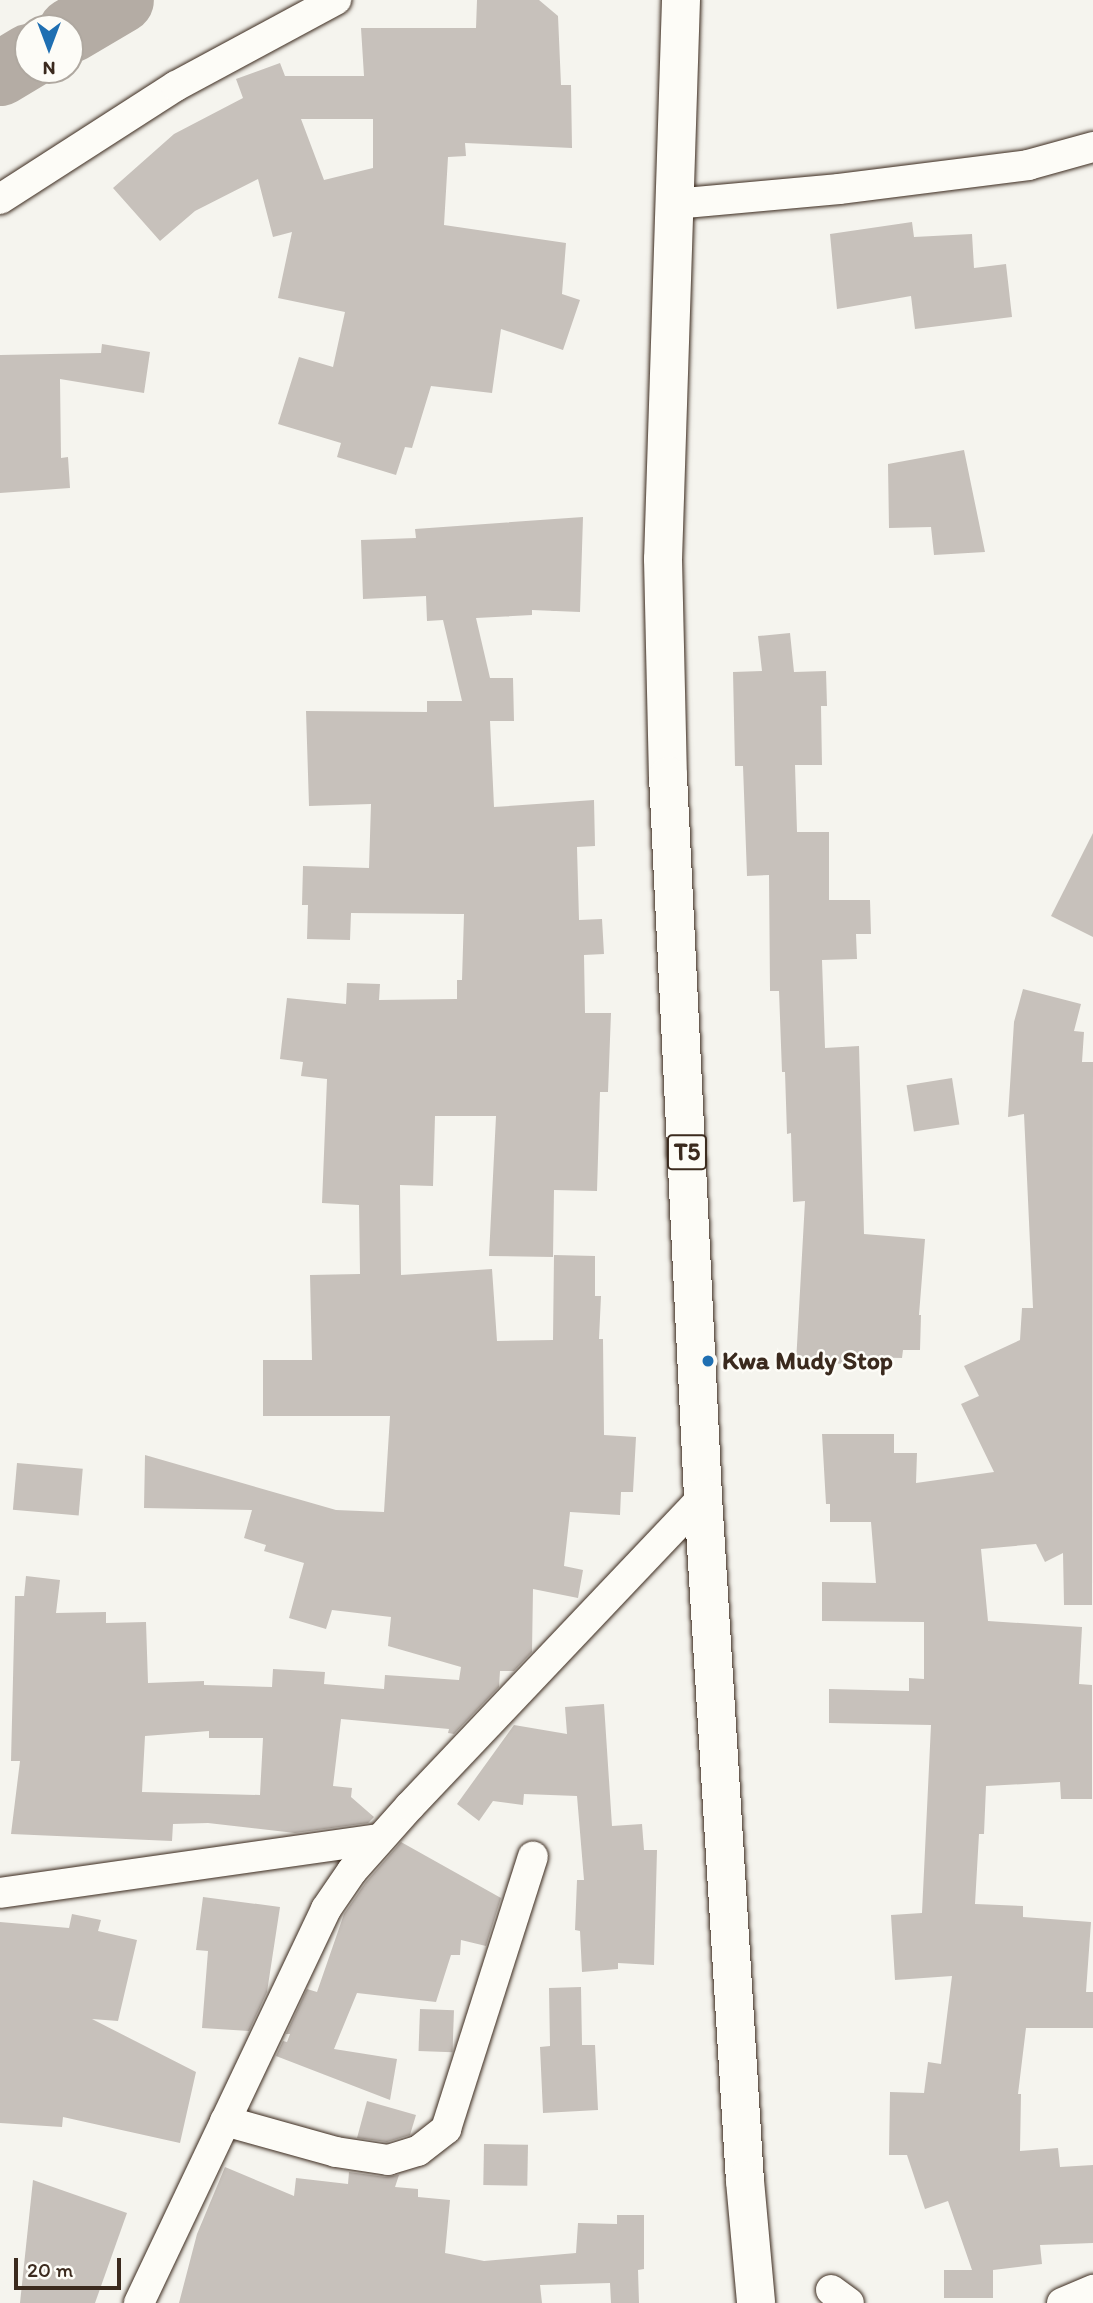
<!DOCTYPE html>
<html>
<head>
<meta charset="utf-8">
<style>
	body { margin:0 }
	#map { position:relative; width:1093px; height:2303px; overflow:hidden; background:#f5f4ee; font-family:Itim,sans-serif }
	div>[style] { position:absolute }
	.river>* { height:65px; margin:-32.5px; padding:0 32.5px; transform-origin:32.5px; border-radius:32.5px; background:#b4aca4 }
	.building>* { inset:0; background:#c7c1bb; transform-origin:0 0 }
	.roads { filter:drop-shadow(0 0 2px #3b2a1e) drop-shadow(0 0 2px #3b2a1e) }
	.minor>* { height:30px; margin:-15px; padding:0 15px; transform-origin:15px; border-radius:15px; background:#fdfcf7 }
	.trunk>* { height:38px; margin:-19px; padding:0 19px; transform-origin:19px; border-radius:19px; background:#fdfcf7 }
	.dots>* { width:19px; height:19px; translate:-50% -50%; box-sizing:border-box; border:4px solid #fdfcf7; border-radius:50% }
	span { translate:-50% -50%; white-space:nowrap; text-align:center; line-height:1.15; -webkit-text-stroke:5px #fdfcf7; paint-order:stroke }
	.shield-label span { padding:2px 5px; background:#fdfcf7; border:2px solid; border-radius:5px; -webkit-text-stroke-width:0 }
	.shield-label { font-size:24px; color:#3b2a1e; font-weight:700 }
	.poi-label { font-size:26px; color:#3b2a1e; font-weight:700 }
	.left { translate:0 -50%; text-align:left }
	.north { position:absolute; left:14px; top:14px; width:70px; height:70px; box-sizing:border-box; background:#fdfcf7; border:2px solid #afa8a0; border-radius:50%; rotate:180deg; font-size:19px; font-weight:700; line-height:28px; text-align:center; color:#3b2a1e }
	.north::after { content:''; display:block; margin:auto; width:24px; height:32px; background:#1f6fb2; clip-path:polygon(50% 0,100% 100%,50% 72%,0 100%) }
	.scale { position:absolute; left:14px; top:2258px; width:107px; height:32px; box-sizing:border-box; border:4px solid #3b2a1e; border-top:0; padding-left:9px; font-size:21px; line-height:24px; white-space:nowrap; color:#3b2a1e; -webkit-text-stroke:5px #fdfcf7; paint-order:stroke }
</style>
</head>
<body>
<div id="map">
	<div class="river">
		<i style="left:70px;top:30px;width:59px;rotate:-30.5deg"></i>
		<i style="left:0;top:73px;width:33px;rotate:-31deg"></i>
	</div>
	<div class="building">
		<i style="clip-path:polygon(evenodd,477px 0,539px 0,558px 16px,561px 85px,571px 85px,572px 148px,465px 143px,466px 156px,448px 157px,444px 225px,566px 243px,562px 294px,580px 300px,563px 350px,501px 329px,492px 393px,431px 386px,412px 448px,405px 447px,396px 475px,337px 457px,341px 443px,278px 424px,299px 357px,333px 367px,345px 312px,278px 298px,292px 232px,273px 237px,258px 179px,195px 211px,160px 241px,113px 188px,174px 134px,243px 98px,236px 79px,280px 63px,285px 76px,364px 76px,361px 28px,476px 28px,477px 0,301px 119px,373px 119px,373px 168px,324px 180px,301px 119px)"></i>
		<i style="clip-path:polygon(912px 222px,914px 237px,972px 234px,974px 268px,1006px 264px,1012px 317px,915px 329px,911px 296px,837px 309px,830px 234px)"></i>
		<i style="clip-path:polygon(102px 344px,150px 352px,144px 393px,60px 379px,61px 458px,68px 457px,70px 488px,0 493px,0 355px,101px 353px)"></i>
		<i style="clip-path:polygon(964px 450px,985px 552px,934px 555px,931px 527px,889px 528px,888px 464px)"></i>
		<i style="clip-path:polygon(evenodd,583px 517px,580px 612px,532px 610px,532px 615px,476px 618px,490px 678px,513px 678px,514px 721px,490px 721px,494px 807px,594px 800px,595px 846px,577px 847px,579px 920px,602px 919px,604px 954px,584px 955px,585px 1013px,611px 1013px,608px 1092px,600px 1092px,597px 1191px,554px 1190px,553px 1257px,489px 1256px,496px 1116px,435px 1116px,433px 1186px,400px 1185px,401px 1275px,492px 1269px,497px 1341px,553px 1340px,554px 1255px,595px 1256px,595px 1296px,601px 1296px,599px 1339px,603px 1339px,604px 1435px,636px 1437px,633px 1492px,621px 1492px,620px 1515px,570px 1512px,564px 1566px,583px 1570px,578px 1598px,533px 1589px,532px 1652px,514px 1671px,500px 1671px,499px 1687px,454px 1734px,448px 1733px,449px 1729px,341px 1719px,333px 1786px,352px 1788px,351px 1797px,374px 1817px,368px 1823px,295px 1833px,208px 1823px,173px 1824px,172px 1841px,11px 1834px,20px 1761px,11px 1761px,15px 1596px,24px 1596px,26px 1576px,60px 1580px,56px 1613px,106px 1612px,106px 1623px,146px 1622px,148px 1683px,204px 1681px,204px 1685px,272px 1687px,273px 1669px,325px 1672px,324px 1684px,384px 1689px,385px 1675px,459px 1680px,461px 1667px,388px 1646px,391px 1617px,332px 1610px,326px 1629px,289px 1618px,304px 1563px,264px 1551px,266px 1545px,244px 1538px,252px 1510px,144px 1508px,145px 1455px,336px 1510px,384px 1512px,390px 1416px,263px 1416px,263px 1360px,312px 1360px,310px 1275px,360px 1274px,359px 1205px,322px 1203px,327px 1079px,301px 1076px,303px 1062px,280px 1059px,287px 998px,346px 1004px,347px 983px,380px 984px,379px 1000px,457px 999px,457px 980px,462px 980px,464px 914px,351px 913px,350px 940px,307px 939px,308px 905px,302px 905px,303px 866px,369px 868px,371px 804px,309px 806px,306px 711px,427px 712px,427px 701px,462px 701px,443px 620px,427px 621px,426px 596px,363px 599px,361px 540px,416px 538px,415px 529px,583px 517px,209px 1731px,209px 1738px,263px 1738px,260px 1795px,142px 1792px,145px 1736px,209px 1731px)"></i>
		<i style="clip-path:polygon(790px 633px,794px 672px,826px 671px,827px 706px,821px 706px,822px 765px,795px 765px,797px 832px,829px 832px,829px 900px,870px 900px,871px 934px,856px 934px,857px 959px,822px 960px,825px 1048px,859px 1046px,864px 1234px,925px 1239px,919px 1315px,921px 1315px,920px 1350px,903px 1350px,902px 1358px,858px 1357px,858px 1364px,796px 1363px,805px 1201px,793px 1202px,791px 1133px,787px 1134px,785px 1072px,782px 1072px,779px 991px,770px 991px,769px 875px,747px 876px,743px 766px,735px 766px,733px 672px,762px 671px,758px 636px)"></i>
		<i style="clip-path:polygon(1093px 833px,1093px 937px,1051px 916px)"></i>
		<i style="clip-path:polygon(1023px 989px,1081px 1004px,1074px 1031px,1084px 1032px,1082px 1062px,1093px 1062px,1092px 1605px,1064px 1605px,1063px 1553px,1045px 1562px,1036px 1544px,981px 1549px,988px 1621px,1082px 1627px,1079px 1684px,1092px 1685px,1092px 1799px,1061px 1799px,1060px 1782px,986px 1786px,984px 1834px,979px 1834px,975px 1904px,1023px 1906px,1023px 1917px,1091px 1922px,1086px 1992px,1093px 1992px,1093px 2028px,1026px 2028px,1018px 2094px,1021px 2094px,1020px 2151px,1058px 2148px,1060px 2167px,1093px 2165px,1093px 2243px,1040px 2245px,1042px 2264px,993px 2270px,993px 2298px,944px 2298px,944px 2270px,972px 2270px,948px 2201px,925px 2209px,907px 2155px,889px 2155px,890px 2092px,924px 2093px,928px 2062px,941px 2064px,952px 1976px,895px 1980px,891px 1915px,922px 1913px,931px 1725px,829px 1723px,829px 1689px,909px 1691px,909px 1678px,924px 1679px,924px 1622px,822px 1621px,822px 1582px,876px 1583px,871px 1522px,830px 1522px,830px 1504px,826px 1504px,822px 1434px,894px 1434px,894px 1453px,917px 1453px,916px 1483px,994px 1472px,961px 1404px,979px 1396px,964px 1366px,1020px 1340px,1022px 1308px,1033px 1308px,1024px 1114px,1008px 1117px,1014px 1022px)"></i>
		<i style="left:952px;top:1078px;width:47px;height:46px;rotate:81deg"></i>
		<i style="left:17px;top:1463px;width:66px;height:47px;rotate:5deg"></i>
		<i style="clip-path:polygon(604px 1704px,612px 1826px,642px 1824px,644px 1850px,657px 1850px,654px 1965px,618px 1963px,618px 1969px,582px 1972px,580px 1931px,575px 1930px,577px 1880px,584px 1880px,577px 1796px,524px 1794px,523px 1805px,493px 1801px,479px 1821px,457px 1804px,514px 1725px,567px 1734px,565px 1707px)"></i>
		<i style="clip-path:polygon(401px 1842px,501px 1898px,486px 1946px,461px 1940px,460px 1955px,451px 1955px,436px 2002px,357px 1993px,334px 2049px,397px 2059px,390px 2100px,276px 2056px,283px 2041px,287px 2042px,290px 2034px,286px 2034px,307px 1989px,317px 1992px,344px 1914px,366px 1882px)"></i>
		<i style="clip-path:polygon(203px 1897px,280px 1907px,267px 1992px,249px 2031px,202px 2028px,208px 1951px,196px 1950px)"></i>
		<i style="clip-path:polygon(72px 1914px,101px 1920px,98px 1931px,137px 1940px,118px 2021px,92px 2019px,196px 2072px,180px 2143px,63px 2117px,62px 2127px,0 2123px,0 1922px,69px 1928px)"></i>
		<i style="clip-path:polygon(581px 1987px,582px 2045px,595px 2045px,598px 2110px,543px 2113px,540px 2047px,550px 2046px,549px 1988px)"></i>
		<i style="left:420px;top:2009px;width:34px;height:42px;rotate:2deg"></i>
		<i style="clip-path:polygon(367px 2101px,416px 2115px,410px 2135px,387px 2142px,357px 2138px)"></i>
		<i style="left:484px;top:2144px;width:44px;height:41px;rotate:1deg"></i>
		<i style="clip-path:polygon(225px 2167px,294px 2196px,296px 2178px,348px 2184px,349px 2172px,385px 2177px,399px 2175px,395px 2187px,418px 2189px,418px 2197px,450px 2200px,445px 2253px,484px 2261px,576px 2253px,578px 2223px,617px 2224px,617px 2215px,644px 2215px,644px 2269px,638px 2270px,639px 2303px,611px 2303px,610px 2283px,540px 2285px,542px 2303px,179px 2303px,197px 2234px)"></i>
		<i style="clip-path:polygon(33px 2180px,127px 2213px,95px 2303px,20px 2303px)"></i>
	</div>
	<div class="roads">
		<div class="minor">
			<i style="left:0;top:199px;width:209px;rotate:-32.7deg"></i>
			<i style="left:176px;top:86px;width:182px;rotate:-28.3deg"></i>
			<i style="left:674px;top:204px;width:166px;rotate:-5.2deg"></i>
			<i style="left:839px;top:189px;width:191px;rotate:-7.2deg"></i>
			<i style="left:1028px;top:165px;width:67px;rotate:-15.5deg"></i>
			<i style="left:0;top:1893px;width:383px;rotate:-8.1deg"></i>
			<i style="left:225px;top:2121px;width:115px;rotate:15.6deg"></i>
			<i style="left:336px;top:2152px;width:53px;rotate:8.7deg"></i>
			<i style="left:388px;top:2160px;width:31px;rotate:-17deg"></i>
			<i style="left:418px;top:2151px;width:36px;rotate:-38deg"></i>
			<i style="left:446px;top:2129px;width:286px;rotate:-72.3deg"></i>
			<i style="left:831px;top:2290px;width:22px;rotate:36deg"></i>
			<i style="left:139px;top:2303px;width:436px;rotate:-64.6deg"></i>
			<i style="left:326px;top:1909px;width:46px;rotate:-55.6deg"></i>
			<i style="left:352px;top:1871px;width:87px;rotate:-48.3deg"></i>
			<i style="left:410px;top:1806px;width:426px;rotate:-46.5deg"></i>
			<i style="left:1062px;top:2303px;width:34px;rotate:-23deg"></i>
		</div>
		<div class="trunk">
			<i style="left:681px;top:0;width:559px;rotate:91.84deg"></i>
			<i style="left:663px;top:559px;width:217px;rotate:88.7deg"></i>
			<i style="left:668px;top:776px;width:722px;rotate:87.22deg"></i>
			<i style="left:703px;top:1497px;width:685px;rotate:86.49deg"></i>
			<i style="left:745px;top:2181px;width:122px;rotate:84.8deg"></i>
		</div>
	</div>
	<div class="dots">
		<i style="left:708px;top:1361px;background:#1f6fb2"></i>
	</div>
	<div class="shield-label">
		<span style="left:687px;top:1152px">T5</span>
	</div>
	<div class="poi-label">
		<span class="left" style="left:722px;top:1361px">Kwa Mudy Stop</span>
	</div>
	<div class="north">N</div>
	<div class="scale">20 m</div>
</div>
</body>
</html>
